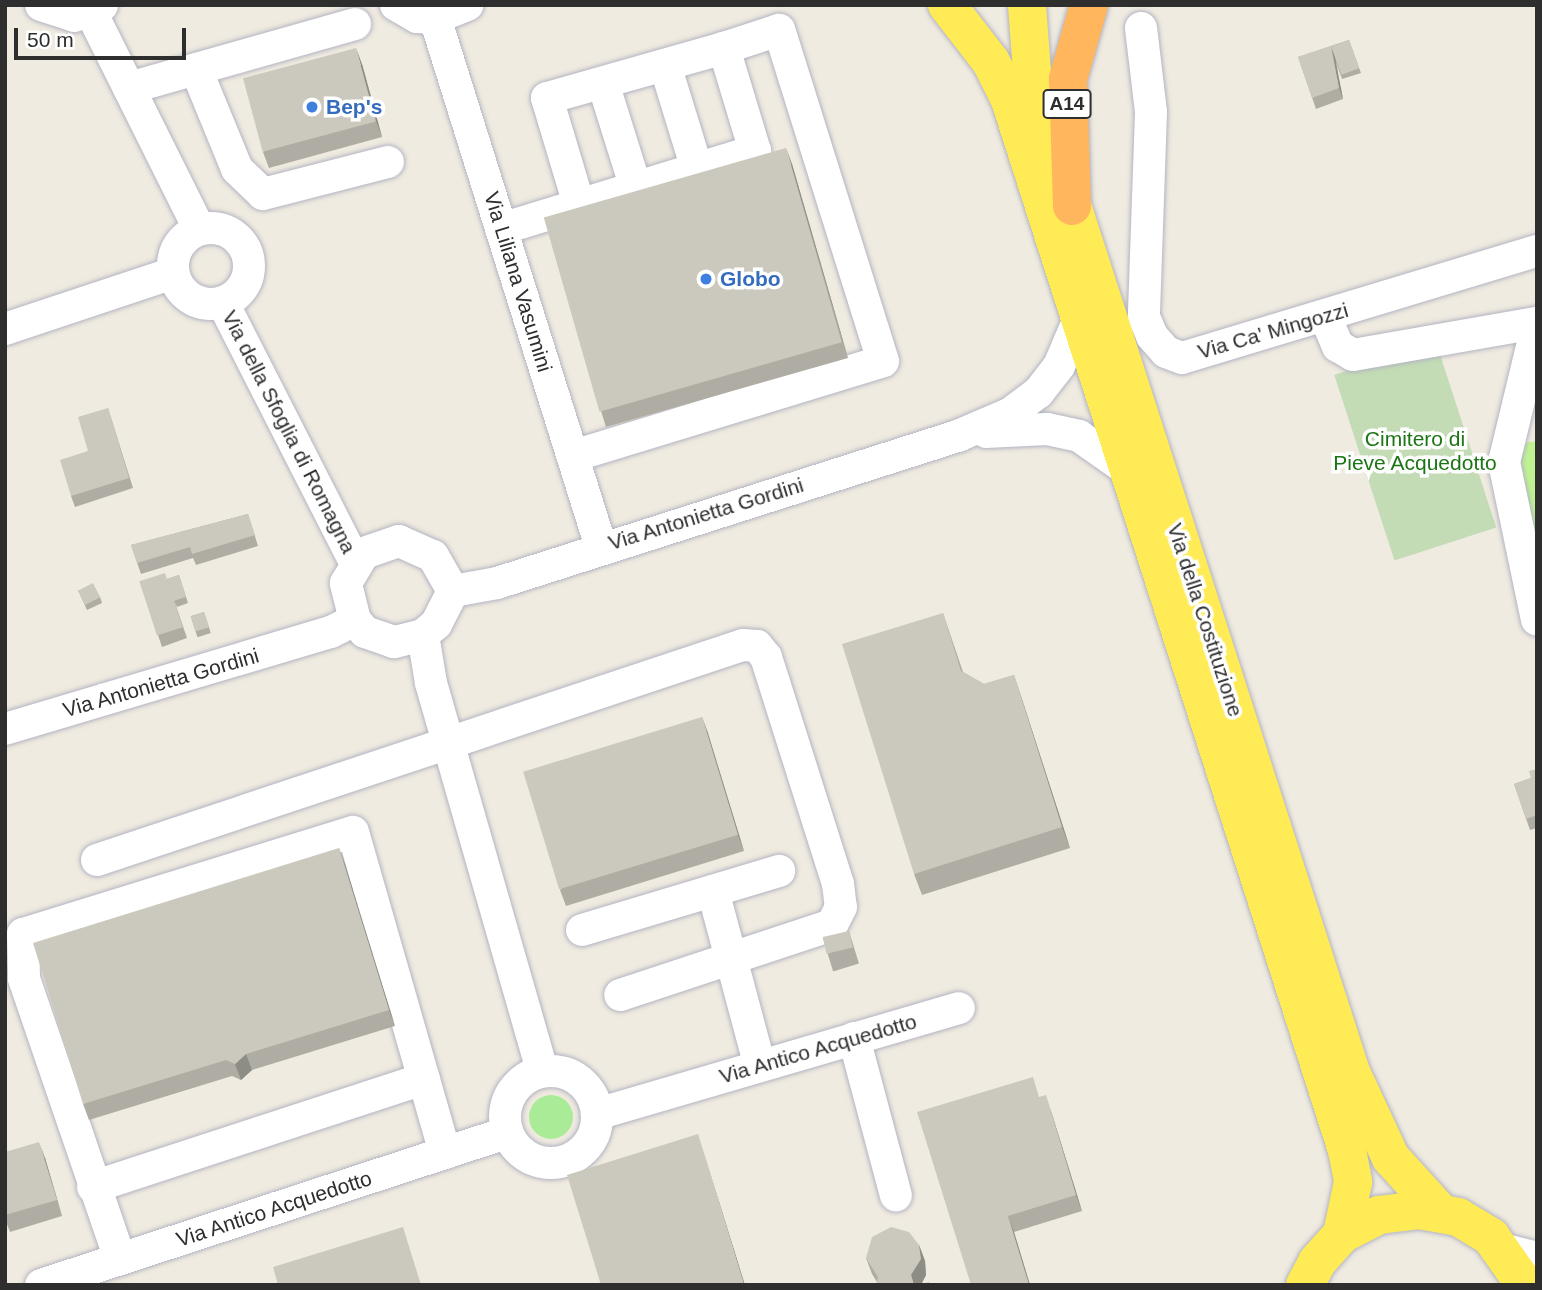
<!DOCTYPE html>
<html>
<head>
<meta charset="utf-8">
<style>
	body { margin:0 }
	#map { position:relative; width:1542px; height:1290px; overflow:hidden; background:#f0ebe0; font-family:Helvetica,sans-serif }
	div>[style] { position:absolute }
	.green>* { inset:0; background:#aaeb97 }
	.round { border-radius:50% }
	.cemetery>* { inset:0; background:#c3dcb5; transform-origin:0 0 }
	.pitch>* { inset:0; background:#bff392 }
	.roads { filter:drop-shadow(0 0 2px #b3b4c2) drop-shadow(0 0 2px #b3b4c2) }
	.minor>* { height:32px; margin:-16px; padding:0 16px; transform-origin:16px; border-radius:16px; background:#fff }
	.minor>.ring { margin:-16px; padding:0; box-sizing:content-box; background:none; border:32px solid #fff; border-radius:50% }
	.major>* { height:38px; margin:-19px; padding:0 19px; transform-origin:19px; border-radius:19px; background:#ffeb56 }
	.highway>* { height:38px; margin:-19px; padding:0 19px; transform-origin:19px; border-radius:19px; background:#ffb65c }
	.wall>* { inset:0; background:#afada3; transform-origin:0 0 }
	.shaded-wall>* { inset:0; background:#8e8d85 }
	.building>* { inset:0; background:#cbc9be; transform-origin:0 0 }
	.dots>* { width:19px; height:19px; translate:-50% -50%; box-sizing:border-box; border:4px solid #fff; border-radius:50% }
	span { translate:-50% -50%; white-space:nowrap; text-align:center; line-height:1.15; -webkit-text-stroke:7px #fff; paint-order:stroke }
	.shield-label span { padding:2px 5px; background:#fff; border:2px solid; border-radius:5px; -webkit-text-stroke-width:0 }
	.shield-label { font-size:19px; color:#2e2e2e; font-weight:700 }
	.shop-label { font-size:21px; color:#366cbe; font-weight:700 }
	.left { translate:0 -50%; text-align:left }
	.street-label { font-size:21px; color:#2e2e2e }
	.park-label { font-size:21px; color:#1c7514 }
	.frame { position:absolute; inset:0; border:7px solid #2e2e2e; pointer-events:none }
	.scale { position:absolute; left:14px; top:28px; width:172px; height:32px; box-sizing:border-box; border:4px solid #2e2e2e; border-top:0; padding-left:9px; font-size:21px; line-height:24px; white-space:nowrap; color:#2e2e2e; -webkit-text-stroke:5px #fff; paint-order:stroke }
</style>
</head>
<body>
<div id="map">
	<div class="green">
		<i class="round" style="left:529px;top:1095px;width:44px;height:44px"></i>
	</div>
	<div class="cemetery">
		<i style="left:1436px;top:342px;width:195px;height:107px;rotate:72deg"></i>
	</div>
	<div class="pitch">
		<i style="clip-path:polygon(1537px 441px,1537px 562px,1518px 444px)"></i>
	</div>
	<div class="roads">
		<div class="minor">
			<i style="left:41px;top:5px;width:35px;rotate:18deg"></i>
			<i style="left:74px;top:16px;width:30px;rotate:-21deg"></i>
			<i style="left:396px;top:5px;width:24px;rotate:30deg"></i>
			<i style="left:417px;top:17px;width:18px;rotate:3deg"></i>
			<i style="left:435px;top:18px;width:35px;rotate:-22deg"></i>
			<i style="left:91px;top:12px;width:242px;rotate:63.5deg"></i>
			<i style="left:435px;top:18px;width:554px;rotate:72.58deg"></i>
			<i style="left:1141px;top:28px;width:85px;rotate:83.2deg"></i>
			<i style="left:1151px;top:112px;width:205px;rotate:92deg"></i>
			<i style="left:1144px;top:317px;width:21px;rotate:67deg"></i>
			<i style="left:1152px;top:336px;width:21px;rotate:49deg"></i>
			<i style="left:1166px;top:352px;width:17px;rotate:21deg"></i>
			<i style="left:1182px;top:358px;width:371px;rotate:-16.8deg"></i>
			<i style="left:665px;top:65px;width:109px;rotate:72.9deg"></i>
			<i style="left:196px;top:69px;width:108px;rotate:67.7deg"></i>
			<i style="left:237px;top:169px;width:36px;rotate:44deg"></i>
			<i style="left:263px;top:194px;width:129px;rotate:-14.4deg"></i>
			<i style="left:603px;top:83px;width:110px;rotate:72.6deg"></i>
			<i style="left:129px;top:88px;width:235px;rotate:-15.8deg"></i>
			<i class="ring" style="left:173px;top:228px;width:44px;height:44px"></i>
			<i style="left:501px;top:229px;width:266px;rotate:-17.1deg"></i>
			<i style="left:755px;top:151px;width:108px;rotate:-106.8deg"></i>
			<i style="left:724px;top:48px;width:184px;rotate:164.2deg"></i>
			<i style="left:547px;top:98px;width:112px;rotate:73.3deg"></i>
			<i style="left:223px;top:303px;width:291px;rotate:63deg"></i>
			<i style="left:1325px;top:316px;width:33px;rotate:67deg"></i>
			<i style="left:1338px;top:346px;width:17px;rotate:31deg"></i>
			<i style="left:1353px;top:355px;width:187px;rotate:-9.9deg"></i>
			<i style="left:1537px;top:326px;width:140px;rotate:103.6deg"></i>
			<i style="left:1504px;top:462px;width:161px;rotate:78.2deg"></i>
			<i style="left:5px;top:329px;width:177px;rotate:-18.4deg"></i>
			<i style="left:986px;top:432px;width:61px;rotate:-2.8deg"></i>
			<i style="left:1047px;top:429px;width:33px;rotate:12deg"></i>
			<i style="left:1079px;top:436px;width:57px;rotate:35.1deg"></i>
			<i style="left:573px;top:456px;width:324px;rotate:-17deg"></i>
			<i style="left:883px;top:361px;width:347px;rotate:-107.4deg"></i>
			<i style="left:779px;top:30px;width:58px;rotate:161.9deg"></i>
			<i style="left:399px;top:541px;width:37px;rotate:24deg"></i>
			<i style="left:433px;top:556px;width:40px;rotate:60.3deg"></i>
			<i style="left:453px;top:591px;width:37px;rotate:117deg"></i>
			<i style="left:436px;top:624px;width:17px;rotate:140deg"></i>
			<i style="left:423px;top:635px;width:30px;rotate:166deg"></i>
			<i style="left:394px;top:642px;width:31px;rotate:-161deg"></i>
			<i style="left:365px;top:632px;width:16px;rotate:-130deg"></i>
			<i style="left:355px;top:620px;width:38px;rotate:-104deg"></i>
			<i style="left:346px;top:583px;width:35px;rotate:-59deg"></i>
			<i style="left:364px;top:553px;width:37px;rotate:-19deg"></i>
			<i style="left:453px;top:591px;width:45px;rotate:-10.3deg"></i>
			<i style="left:497px;top:583px;width:486px;rotate:-17.7deg"></i>
			<i style="left:960px;top:435px;width:56px;rotate:-23.3deg"></i>
			<i style="left:1011px;top:413px;width:34px;rotate:-37deg"></i>
			<i style="left:1038px;top:393px;width:34px;rotate:-52deg"></i>
			<i style="left:1059px;top:366px;width:51px;rotate:-66.9deg"></i>
			<i style="left:423px;top:635px;width:49px;rotate:80.5deg"></i>
			<i style="left:431px;top:683px;width:404px;rotate:74deg"></i>
			<i style="left:5px;top:729px;width:340px;rotate:-16.6deg"></i>
			<i style="left:331px;top:632px;width:27px;rotate:-27deg"></i>
			<i style="left:97px;top:860px;width:681px;rotate:-18.41deg"></i>
			<i style="left:743px;top:645px;width:14px;rotate:4deg"></i>
			<i style="left:757px;top:646px;width:14px;rotate:51deg"></i>
			<i style="left:766px;top:657px;width:238px;rotate:72.4deg"></i>
			<i style="left:838px;top:884px;width:23px;rotate:83deg"></i>
			<i style="left:841px;top:907px;width:20px;rotate:117deg"></i>
			<i style="left:832px;top:925px;width:223px;rotate:161.7deg"></i>
			<i style="left:713px;top:891px;width:181px;rotate:75deg"></i>
			<i style="left:582px;top:930px;width:206px;rotate:-16.7deg"></i>
			<i style="left:854px;top:1038px;width:163px;rotate:75.1deg"></i>
			<i class="ring" style="left:505px;top:1071px;width:60px;height:60px"></i>
			<i style="left:597px;top:1114px;width:377px;rotate:-16.3deg"></i>
			<i style="left:93px;top:1187px;width:348px;rotate:-18.1deg"></i>
			<i style="left:1505px;top:1250px;width:33px;rotate:14deg"></i>
			<i style="left:120px;top:1259px;width:297px;rotate:-108.9deg"></i>
			<i style="left:24px;top:978px;width:44px;rotate:-91.3deg"></i>
			<i style="left:23px;top:934px;width:345px;rotate:-17.2deg"></i>
			<i style="left:353px;top:832px;width:334px;rotate:74deg"></i>
			<i style="left:41px;top:1285px;width:490px;rotate:-18.1deg"></i>
		</div>
		<div class="major">
			<i style="left:947px;top:5px;width:72px;rotate:52.3deg"></i>
			<i style="left:991px;top:62px;width:42px;rotate:63.4deg"></i>
			<i style="left:1010px;top:100px;width:1103px;rotate:72.21deg"></i>
			<i style="left:1347px;top:1150px;width:33px;rotate:79deg"></i>
			<i style="left:1353px;top:1182px;width:53px;rotate:101.9deg"></i>
			<i style="left:1027px;top:5px;width:79px;rotate:85.7deg"></i>
			<i style="left:1033px;top:84px;width:1038px;rotate:72.16deg"></i>
			<i style="left:1351px;top:1072px;width:95px;rotate:65.1deg"></i>
			<i style="left:1391px;top:1158px;width:73px;rotate:47.8deg"></i>
			<i style="left:1305px;top:1285px;width:26px;rotate:-62deg"></i>
			<i style="left:1317px;top:1262px;width:38px;rotate:-48deg"></i>
			<i style="left:1342px;top:1234px;width:42px;rotate:-27.2deg"></i>
			<i style="left:1379px;top:1215px;width:40px;rotate:-7.1deg"></i>
			<i style="left:1419px;top:1210px;width:40px;rotate:10deg"></i>
			<i style="left:1458px;top:1217px;width:39px;rotate:31deg"></i>
			<i style="left:1491px;top:1237px;width:59px;rotate:54.7deg"></i>
		</div>
		<div class="highway">
			<i style="left:1072px;top:206px;width:127px;rotate:-91.8deg"></i>
			<i style="left:1068px;top:79px;width:77px;rotate:-74.2deg"></i>
		</div>
	</div>
	<div class="wall">
		<i style="clip-path:polygon(1349px 40px,1361px 73px,1342px 79px,1335px 60px,1343px 99px,1316px 109px,1298px 57px)"></i>
		<i style="clip-path:polygon(362px 64px,382px 137px,269px 168px,263px 152px)"></i>
		<i style="clip-path:polygon(792px 164px,848px 358px,606px 427px,601px 411px)"></i>
		<i style="clip-path:polygon(108px 408px,133px 488px,75px 507px,71px 496px,88px 451px)"></i>
		<i style="clip-path:polygon(248px 514px,258px 546px,196px 565px,193px 558px,141px 574px,131px 545px)"></i>
		<i style="clip-path:polygon(179px 575px,188px 603px,177px 607px,175px 603px,187px 638px,162px 647px,140px 582px,167px 579px)"></i>
		<i style="clip-path:polygon(78px 590px,100px 597px,102px 603px,87px 610px)"></i>
		<i style="left:204px;top:612px;width:22px;height:14px;rotate:72deg"></i>
		<i style="clip-path:polygon(943px 613px,963px 672px,984px 684px,1014px 675px,1070px 848px,922px 895px,914px 874px)"></i>
		<i style="clip-path:polygon(702px 717px,744px 851px,566px 906px,560px 890px)"></i>
		<i style="clip-path:polygon(1537px 769px,1537px 828px,1530px 830px,1514px 784px,1531px 778px)"></i>
		<i style="clip-path:polygon(339px 848px,395px 1026px,252px 1070px,241px 1080px,232px 1076px,89px 1120px,83px 1104px)"></i>
		<i style="left:849px;top:931px;width:34px;height:27px;rotate:73deg"></i>
		<i style="clip-path:polygon(1040px 1097px,1051px 1111px,1082px 1211px,1014px 1232px,1030px 1285px,971px 1285px)"></i>
		<i style="clip-path:polygon(5px 1152px,45px 1158px,62px 1216px,10px 1232px,5px 1219px)"></i>
		<i style="clip-path:polygon(919px 1245px,925px 1261px,926px 1275px,921px 1284px,930px 1285px,877px 1282px,872px 1274px,866px 1258px)"></i>
	</div>
	<div class="shaded-wall">
		<i style="clip-path:polygon(1331px 46px,1335px 57px,1343px 99px,1339px 88px)"></i>
		<i style="clip-path:polygon(356px 48px,362px 64px,382px 137px,376px 121px)"></i>
		<i style="clip-path:polygon(786px 148px,792px 164px,848px 358px,843px 342px)"></i>
		<i style="clip-path:polygon(1014px 675px,1021px 696px,1070px 848px,1062px 827px)"></i>
		<i style="clip-path:polygon(702px 717px,708px 733px,744px 851px,738px 835px)"></i>
		<i style="clip-path:polygon(339px 848px,345px 864px,395px 1026px,389px 1010px)"></i>
		<i style="clip-path:polygon(246px 1054px,252px 1070px,241px 1080px,235px 1064px)"></i>
		<i style="clip-path:polygon(1046px 1095px,1051px 1111px,1082px 1211px,1076px 1195px)"></i>
		<i style="clip-path:polygon(698px 1134px,703px 1150px,745px 1285px,744px 1285px)"></i>
		<i style="clip-path:polygon(39px 1142px,45px 1158px,62px 1216px,57px 1200px)"></i>
		<i style="clip-path:polygon(1008px 1216px,1014px 1232px,1030px 1285px,1029px 1285px)"></i>
		<i style="clip-path:polygon(919px 1245px,925px 1261px,926px 1275px,921px 1285px,914px 1285px,911px 1275px)"></i>
	</div>
	<div class="building">
		<i style="left:1349px;top:40px;width:30px;height:19px;rotate:70deg"></i>
		<i style="clip-path:polygon(1331px 46px,1339px 88px,1312px 98px,1298px 57px)"></i>
		<i style="left:356px;top:48px;width:76px;height:117px;rotate:75deg"></i>
		<i style="left:786px;top:148px;width:202px;height:252px;rotate:74deg"></i>
		<i style="clip-path:polygon(108px 408px,129px 478px,71px 496px,60px 460px,88px 451px,78px 417px)"></i>
		<i style="clip-path:polygon(248px 514px,255px 535px,192px 554px,190px 547px,137px 563px,131px 545px)"></i>
		<i style="left:165px;top:573px;width:57px;height:27px;rotate:72deg"></i>
		<i style="left:179px;top:575px;width:23px;height:13px;rotate:72deg"></i>
		<i style="left:93px;top:583px;width:16px;height:17px;rotate:63deg"></i>
		<i style="left:204px;top:612px;width:16px;height:14px;rotate:72deg"></i>
		<i style="clip-path:polygon(943px 613px,961px 671px,984px 684px,1014px 675px,1062px 827px,914px 874px,842px 644px)"></i>
		<i style="left:702px;top:717px;width:123px;height:187px;rotate:73deg"></i>
		<i style="clip-path:polygon(1537px 769px,1537px 776px,1531px 778px,1529px 771px)"></i>
		<i style="clip-path:polygon(1537px 776px,1537px 815px,1526px 819px,1514px 784px)"></i>
		<i style="clip-path:polygon(339px 848px,389px 1010px,246px 1054px,235px 1064px,226px 1060px,83px 1104px,33px 943px)"></i>
		<i style="left:849px;top:931px;width:17px;height:27px;rotate:77deg"></i>
		<i style="clip-path:polygon(1033px 1077px,1039px 1097px,1046px 1095px,1076px 1195px,1008px 1216px,1029px 1285px,971px 1285px,917px 1112px)"></i>
		<i style="clip-path:polygon(698px 1134px,744px 1285px,601px 1285px,567px 1175px)"></i>
		<i style="clip-path:polygon(39px 1142px,57px 1200px,5px 1215px,5px 1152px)"></i>
		<i style="clip-path:polygon(403px 1227px,421px 1285px,278px 1285px,273px 1267px)"></i>
		<i style="clip-path:polygon(891px 1227px,909px 1232px,919px 1245px,921px 1259px,911px 1275px,914px 1285px,876px 1285px,878px 1277px,866px 1258px,872px 1237px)"></i>
		<i style="clip-path:polygon(929px 1282px,930px 1285px,919px 1285px)"></i>
	</div>
	<div class="dots">
		<i style="left:312px;top:107px;background:#3f7fe0"></i>
		<i style="left:706px;top:279px;background:#3f7fe0"></i>
	</div>
	<div class="shield-label">
		<span style="left:1067px;top:104px">A14</span>
	</div>
	<div class="shop-label">
		<span class="left" style="left:326px;top:107px">Bep's</span>
		<span class="left" style="left:720px;top:279px">Globo</span>
	</div>
	<div class="street-label">
		<span style="left:518px;top:282px;rotate:73deg">Via Liliana Vasumini</span>
		<span style="left:1273px;top:331px;rotate:-16deg">Via Ca' Mingozzi</span>
		<span style="left:289px;top:432px;rotate:63deg">Via della Sfoglia di Romagna</span>
		<span style="left:706px;top:514px;rotate:-17deg">Via Antonietta Gordini</span>
		<span style="left:1205px;top:620px;rotate:72deg">Via della Costituzione</span>
		<span style="left:161px;top:683px;rotate:-16deg">Via Antonietta Gordini</span>
		<span style="left:818px;top:1049px;rotate:-16deg">Via Antico Acquedotto</span>
		<span style="left:274px;top:1209px;rotate:-18deg">Via Antico Acquedotto</span>
	</div>
	<div class="park-label">
		<span style="left:1415px;top:451px">Cimitero di<br>Pieve Acquedotto</span>
	</div>
	<div class="frame"></div>
	<div class="scale">50 m</div>
</div>
</body>
</html>
